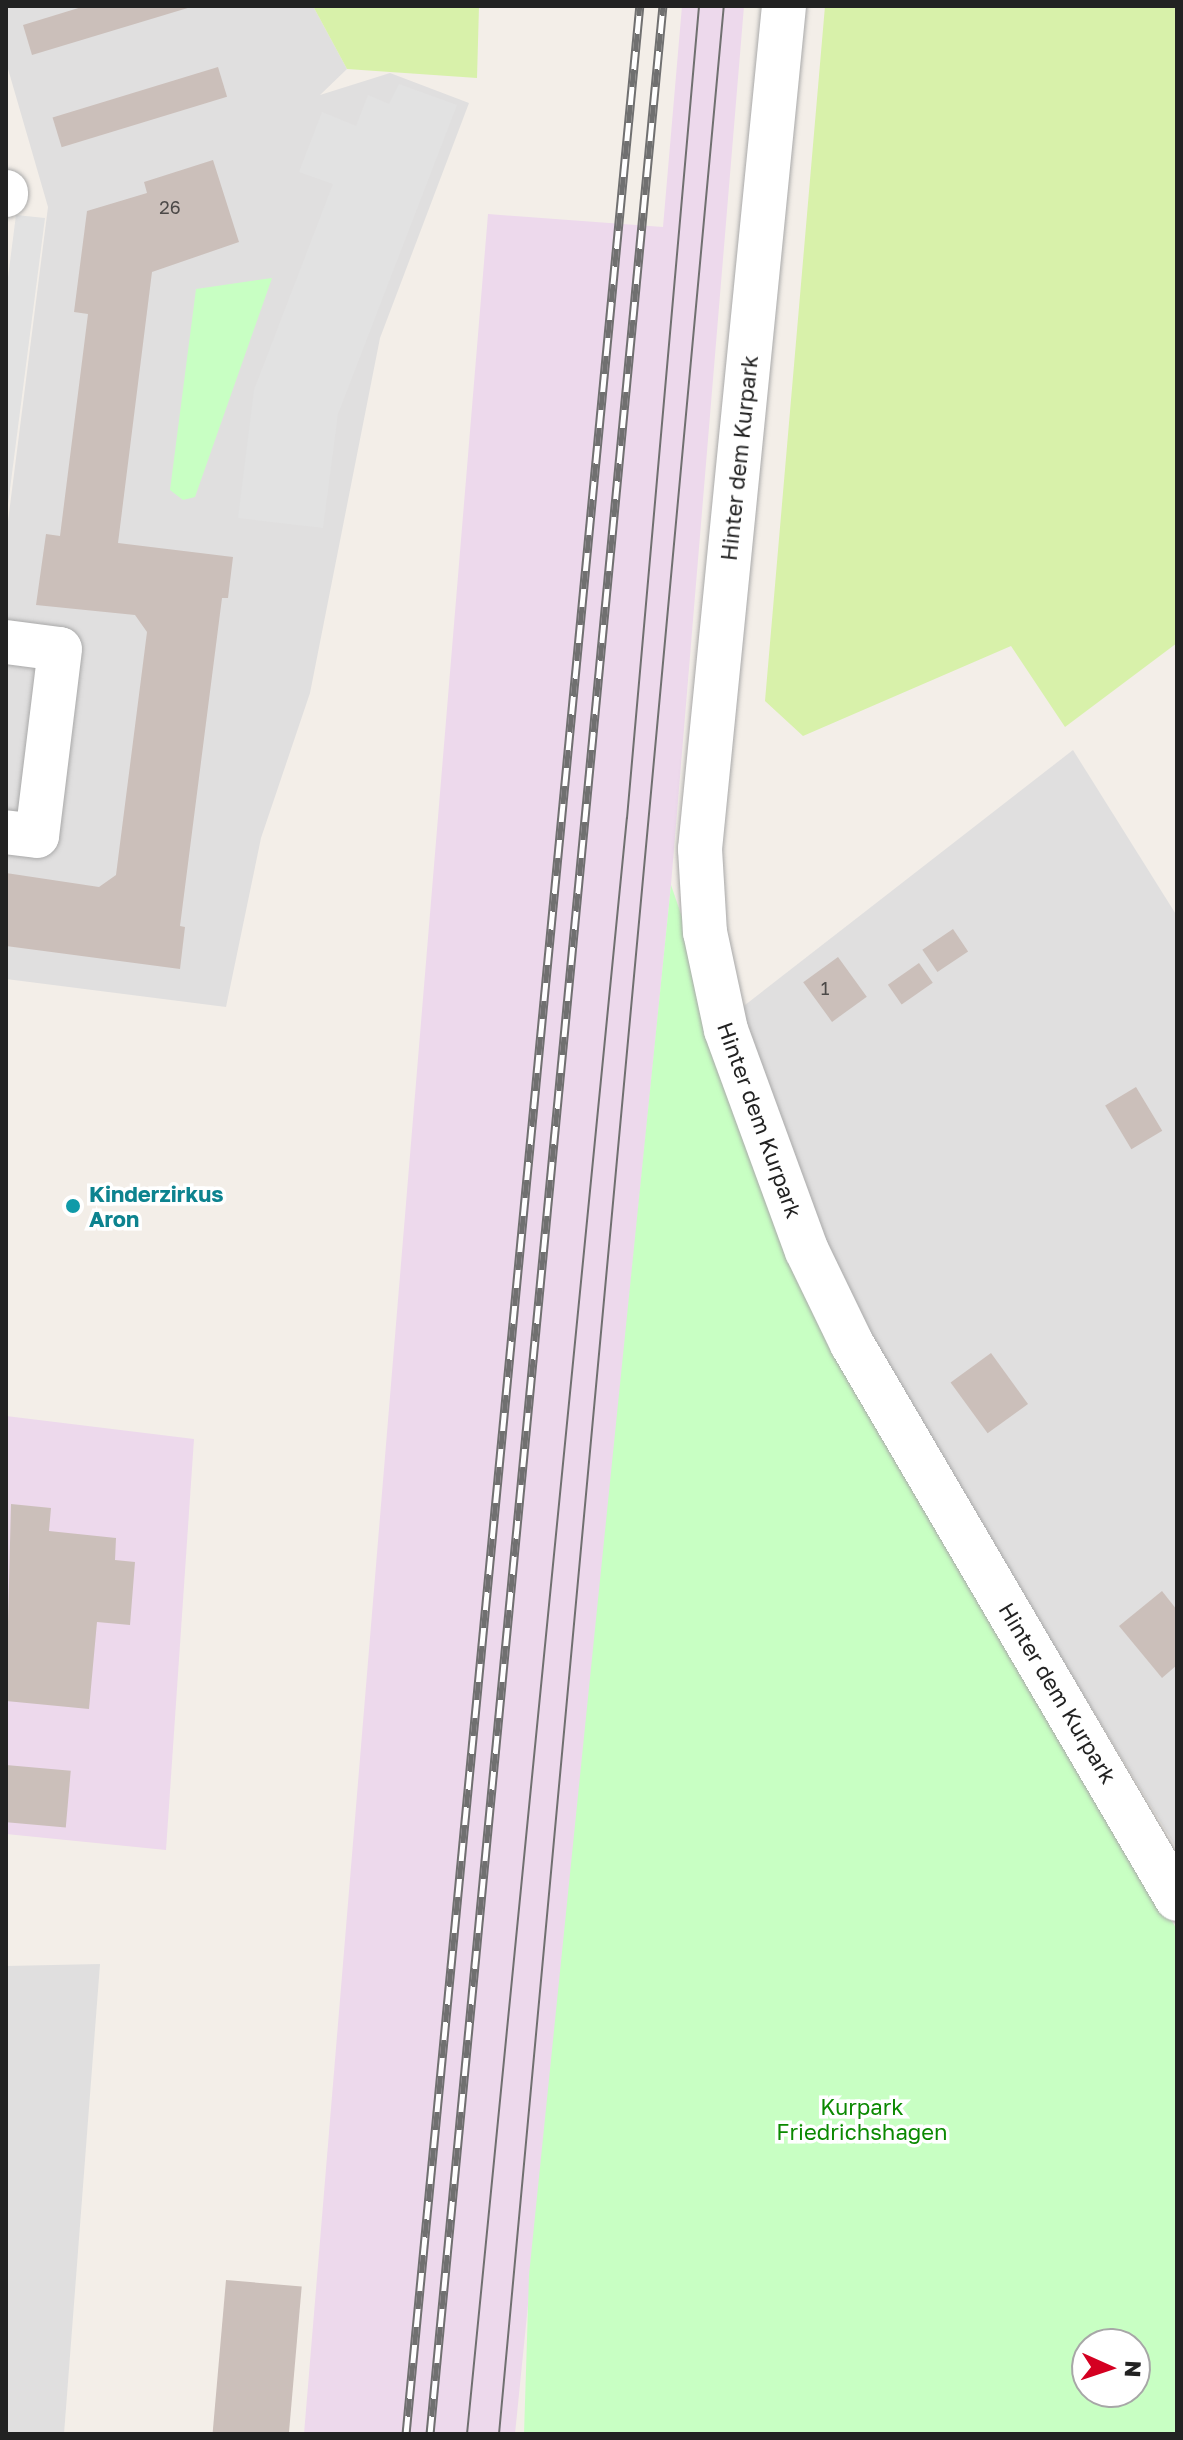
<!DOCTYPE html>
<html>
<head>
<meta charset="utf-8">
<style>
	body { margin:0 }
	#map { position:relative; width:1183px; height:2440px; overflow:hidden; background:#f3eee8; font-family:"Golos Text",sans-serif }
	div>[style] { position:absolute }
	.residential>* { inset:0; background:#e0dfdf }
	.industrial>* { inset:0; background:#edd9ec }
	.grass>* { inset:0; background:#d8f1aa }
	.park>* { inset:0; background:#c8ffc3 }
	.parking>* { inset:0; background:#e2e2e2 }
	.building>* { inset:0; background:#cbbfba; transform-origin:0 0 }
	.roads { filter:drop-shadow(0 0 2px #a9a9a9) drop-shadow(0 0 2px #a9a9a9) }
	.minor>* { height:44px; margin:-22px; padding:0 22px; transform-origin:22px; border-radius:22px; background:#fff }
	.tram>* { height:2px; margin:-1px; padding:0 1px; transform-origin:1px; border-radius:1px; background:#707070 }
	.rail>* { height:9px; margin-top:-4.5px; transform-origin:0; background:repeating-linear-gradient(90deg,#fff 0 18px,#707070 0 36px); box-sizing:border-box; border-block:2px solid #707070 }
	.dots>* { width:22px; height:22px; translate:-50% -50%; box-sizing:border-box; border:4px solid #fff; border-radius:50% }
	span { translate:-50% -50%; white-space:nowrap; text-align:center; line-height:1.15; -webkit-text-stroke:7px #fff; paint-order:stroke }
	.number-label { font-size:18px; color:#4c4948 }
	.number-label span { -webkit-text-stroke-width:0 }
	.street-label { font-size:22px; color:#222 }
	.culture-label { font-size:22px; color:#0d838f; font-weight:700 }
	.left { translate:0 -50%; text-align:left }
	.park-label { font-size:22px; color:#0b8901 }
	.frame { position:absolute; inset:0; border:8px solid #222; pointer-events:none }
	.north { position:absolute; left:1071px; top:2328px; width:80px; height:80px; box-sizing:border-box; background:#fff; border:2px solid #a7a7a7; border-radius:50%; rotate:93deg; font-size:22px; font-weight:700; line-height:32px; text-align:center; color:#222 }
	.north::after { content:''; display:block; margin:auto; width:28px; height:36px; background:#d40021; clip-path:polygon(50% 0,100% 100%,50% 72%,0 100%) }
</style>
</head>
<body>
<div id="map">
	<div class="residential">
		<i style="clip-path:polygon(6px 6px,313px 6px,347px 69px,320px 95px,390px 73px,469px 103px,380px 338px,310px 693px,261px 838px,226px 1007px,6px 979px,6px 537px,48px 207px,6px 62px)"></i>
		<i style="clip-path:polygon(1073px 750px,1177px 916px,1177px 1849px,832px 1280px,736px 1012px)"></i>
		<i style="clip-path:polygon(100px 1964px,64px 2434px,6px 2434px,6px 1966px)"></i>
	</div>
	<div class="industrial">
		<i style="clip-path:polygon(682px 6px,744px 6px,671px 885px,515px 2434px,304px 2434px,488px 214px,663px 227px)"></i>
		<i style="clip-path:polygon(6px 1416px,194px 1439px,166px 1850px,6px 1834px)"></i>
	</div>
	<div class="grass">
		<i style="clip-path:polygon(313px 6px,479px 6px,477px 78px,347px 69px)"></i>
		<i style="clip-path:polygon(825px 6px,1177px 6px,1177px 643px,1065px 727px,1011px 646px,803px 736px,765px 701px)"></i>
	</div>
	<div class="park">
		<i style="clip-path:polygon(272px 278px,195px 497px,183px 500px,170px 490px,196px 289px)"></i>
		<i style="clip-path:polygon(evenodd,671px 885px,806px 1278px,1177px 1930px,1177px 2434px,524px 2434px,529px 2275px,671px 885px,1087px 2344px,1135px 2344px,1135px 2392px,1087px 2392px,1087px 2344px)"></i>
	</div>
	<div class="parking">
		<i style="clip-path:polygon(399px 84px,457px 105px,338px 414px,323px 528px,238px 518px,254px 390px,333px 184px,299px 172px,322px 112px,356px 126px,368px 95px,389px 104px)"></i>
		<i style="clip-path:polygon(16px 215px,45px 218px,6px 520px,6px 293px)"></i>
	</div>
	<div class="building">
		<i style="clip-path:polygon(85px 6px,190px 6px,191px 7px,32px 55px,23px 25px)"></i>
		<i style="left:218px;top:67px;width:31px;height:173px;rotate:73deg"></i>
		<i style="clip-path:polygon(213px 160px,239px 242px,152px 272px,118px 543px,233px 557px,228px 598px,222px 598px,180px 926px,185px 927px,180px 969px,6px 946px,6px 873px,99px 887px,116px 875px,147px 632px,135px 615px,36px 605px,46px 534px,60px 536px,88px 314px,74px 312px,87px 211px,147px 193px,144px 182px)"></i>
		<i style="left:953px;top:929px;width:27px;height:37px;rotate:56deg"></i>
		<i style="left:838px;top:957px;width:49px;height:43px;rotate:54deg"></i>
		<i style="left:919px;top:963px;width:24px;height:38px;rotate:55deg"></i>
		<i style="left:1136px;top:1087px;width:51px;height:36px;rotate:59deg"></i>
		<i style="left:991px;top:1353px;width:63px;height:50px;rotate:54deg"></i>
		<i style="clip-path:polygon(11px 1504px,51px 1508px,49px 1531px,116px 1538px,115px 1560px,135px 1562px,130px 1625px,97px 1622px,89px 1709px,6px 1701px)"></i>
		<i style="clip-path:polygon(1162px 1591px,1177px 1610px,1177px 1665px,1162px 1678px,1119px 1626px)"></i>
		<i style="left:6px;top:1765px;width:65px;height:57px;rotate:5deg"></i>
		<i style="left:226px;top:2280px;width:76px;height:155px;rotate:5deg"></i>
	</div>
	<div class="roads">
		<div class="minor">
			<i style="left:784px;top:6px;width:847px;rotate:95.69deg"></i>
			<i style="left:700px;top:849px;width:83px;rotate:86.6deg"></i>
			<i style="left:705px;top:932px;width:100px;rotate:77.9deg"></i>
			<i style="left:726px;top:1030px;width:235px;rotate:69.9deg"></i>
			<i style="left:807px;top:1251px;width:103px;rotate:64.2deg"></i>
			<i style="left:852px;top:1344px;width:643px;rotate:59.65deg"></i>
			<i style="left:6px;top:192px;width:3px;rotate:90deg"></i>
			<i style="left:6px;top:642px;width:54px;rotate:7.4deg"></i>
			<i style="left:60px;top:649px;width:188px;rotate:97deg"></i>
			<i style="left:37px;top:836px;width:31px;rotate:-173deg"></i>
		</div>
	</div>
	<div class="tram">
		<i style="left:467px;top:2434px;width:1624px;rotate:-84.35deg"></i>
		<i style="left:627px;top:818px;width:815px;rotate:-84.93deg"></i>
		<i style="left:499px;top:2434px;width:2438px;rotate:-84.71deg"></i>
	</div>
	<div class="rail">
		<i style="left:406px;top:2434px;width:2439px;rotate:-84.5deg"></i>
		<i style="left:430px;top:2434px;width:2439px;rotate:-84.52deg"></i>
	</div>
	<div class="dots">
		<i style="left:73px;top:1206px;background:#0f9aa8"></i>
	</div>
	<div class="number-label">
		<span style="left:170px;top:207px">26</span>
		<span style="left:825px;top:988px">1</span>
	</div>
	<div class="street-label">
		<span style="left:739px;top:458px;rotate:-84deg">Hinter dem Kurpark</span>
		<span style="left:760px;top:1120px;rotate:70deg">Hinter dem Kurpark</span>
		<span style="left:1058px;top:1693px;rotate:59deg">Hinter dem Kurpark</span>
	</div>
	<div class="culture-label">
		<span class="left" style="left:89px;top:1206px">Kinderzirkus<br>Aron</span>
	</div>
	<div class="park-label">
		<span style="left:862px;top:2119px">Kurpark<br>Friedrichshagen</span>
	</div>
	<div class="frame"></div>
	<div class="north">N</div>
</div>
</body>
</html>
